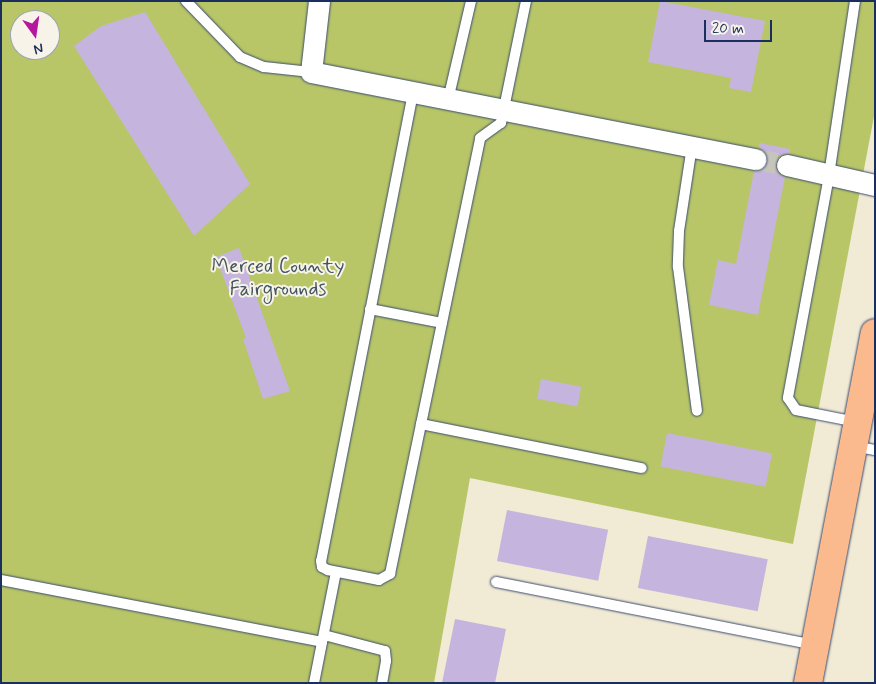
<!DOCTYPE html>
<html>
<head>
<meta charset="utf-8">
<style>
	body { margin:0 }
	#map { position:relative; width:876px; height:684px; overflow:hidden; background:#f1ead4; font-family:Mynerve,sans-serif }
	div>[style] { position:absolute }
	.green>* { inset:0; background:#b8c668 }
	.building>* { inset:0; background:#c5b4dd; transform-origin:0 0 }
	.street-tunnel>* { height:21px; margin-top:-10.5px; transform-origin:0; background:repeating-linear-gradient(90deg,#c6c5bc 0 21px,transparent 0 32px) }
	.roads { filter:drop-shadow(0 0 1px #3b4b70) drop-shadow(0 0 1px #3b4b70) }
	.lane>* { height:10px; margin:-5px; padding:0 5px; transform-origin:5px; border-radius:5px; background:#fff }
	.street>* { height:21px; margin:-10.5px; padding:0 10.5px; transform-origin:10.5px; border-radius:10.5px; background:#fff }
	.highway>* { height:28px; margin:-14px; padding:0 14px; transform-origin:14px; border-radius:14px; background:#fbba8d }
	span { translate:-50% -50%; white-space:nowrap; text-align:center; line-height:1.15; -webkit-text-stroke:4px #f7f3e8; paint-order:stroke }
	.park-label { font-size:20px; color:#425560 }
	.frame { position:absolute; inset:0; border:2px solid #1b2f5e; pointer-events:none }
	.north { position:absolute; left:10px; top:10px; width:50px; height:50px; box-sizing:border-box; background:#f7f3e8; border:1px solid #9fa5b1; border-radius:50%; rotate:166deg; font-size:14px; font-weight:700; line-height:20px; text-align:center; color:#1b2f5e }
	.north::after { content:''; display:block; margin:auto; width:18px; height:22px; background:#b5179e; clip-path:polygon(50% 0,100% 100%,50% 72%,0 100%) }
	.scale { position:absolute; left:704px; top:20px; width:68px; height:22px; box-sizing:border-box; border:2px solid #1b2f5e; border-top:0; padding-left:6px; font-size:15px; line-height:18px; white-space:nowrap; color:#1b2f5e; -webkit-text-stroke:4px #f7f3e8; paint-order:stroke }
</style>
</head>
<body>
<div id="map">
	<div class="green">
		<i style="clip-path:polygon(evenodd,1px 1px,875px 1px,875px 111px,793px 544px,470px 478px,434px 683px,1px 683px,1px 1px,20px 20px,50px 20px,50px 50px,20px 50px,20px 20px)"></i>
	</div>
	<div class="building">
		<i style="clip-path:polygon(660px 1px,765px 21px,751px 92px,729px 88px,731px 78px,648px 62px)"></i>
		<i style="clip-path:polygon(145px 12px,250px 184px,194px 236px,74px 46px,101px 26px)"></i>
		<i style="clip-path:polygon(759px 143px,790px 149px,790px 153px,778px 156px,775px 163px,778px 174px,785px 177px,758px 315px,709px 305px,718px 260px,736px 264px,754px 171px,760px 171px,768px 162px,768px 154px,759px 147px)"></i>
		<i style="clip-path:polygon(239px 248px,290px 391px,263px 399px,243px 339px,246px 338px,216px 257px)"></i>
		<i style="left:541px;top:379px;width:41px;height:20px;rotate:11deg"></i>
		<i style="left:667px;top:433px;width:107px;height:34px;rotate:11deg"></i>
		<i style="left:507px;top:510px;width:103px;height:52px;rotate:11deg"></i>
		<i style="left:648px;top:536px;width:122px;height:53px;rotate:11deg"></i>
		<i style="clip-path:polygon(455px 619px,506px 629px,495px 683px,442px 683px)"></i>
	</div>
	<div class="street-tunnel">
		<i style="left:756px;top:159px;width:32px;rotate:11deg"></i>
	</div>
	<div class="roads">
		<div class="lane">
			<i style="left:186px;top:1px;width:78px;rotate:46deg"></i>
			<i style="left:240px;top:57px;width:26px;rotate:23deg"></i>
			<i style="left:264px;top:67px;width:47px;rotate:6.1deg"></i>
			<i style="left:855px;top:1px;width:177px;rotate:98.5deg"></i>
			<i style="left:829px;top:176px;width:226px;rotate:100.5deg"></i>
			<i style="left:788px;top:398px;width:14px;rotate:56deg"></i>
			<i style="left:796px;top:410px;width:61px;rotate:11.3deg"></i>
			<i style="left:413px;top:93px;width:477px;rotate:101.1deg"></i>
			<i style="left:321px;top:561px;width:6px;rotate:81deg"></i>
			<i style="left:322px;top:567px;width:7px;rotate:27deg"></i>
			<i style="left:328px;top:570px;width:52px;rotate:11.1deg"></i>
			<i style="left:379px;top:580px;width:13px;rotate:-29deg"></i>
			<i style="left:390px;top:574px;width:445px;rotate:-78.3deg"></i>
			<i style="left:480px;top:138px;width:26px;rotate:-36deg"></i>
			<i style="left:501px;top:123px;width:125px;rotate:-78.4deg"></i>
			<i style="left:448px;top:100px;width:102px;rotate:-76.9deg"></i>
			<i style="left:692px;top:146px;width:86px;rotate:98.7deg"></i>
			<i style="left:679px;top:231px;width:36px;rotate:92deg"></i>
			<i style="left:678px;top:267px;width:145px;rotate:82.5deg"></i>
			<i style="left:370px;top:309px;width:73px;rotate:11deg"></i>
			<i style="left:421px;top:424px;width:225px;rotate:11.3deg"></i>
			<i style="left:854px;top:446px;width:21px;rotate:11deg"></i>
			<i style="left:1px;top:580px;width:327px;rotate:10.9deg"></i>
			<i style="left:496px;top:582px;width:323px;rotate:11.2deg"></i>
			<i style="left:324px;top:635px;width:63px;rotate:14.7deg"></i>
			<i style="left:385px;top:651px;width:10px;rotate:84deg"></i>
			<i style="left:386px;top:661px;width:22px;rotate:100deg"></i>
			<i style="left:314px;top:683px;width:113px;rotate:-78.8deg"></i>
		</div>
		<div class="street">
			<i style="left:319px;top:1px;width:71px;rotate:96.4deg"></i>
			<i style="left:311px;top:72px;width:453px;rotate:11.1deg"></i>
			<i style="left:787px;top:165px;width:90px;rotate:12.8deg"></i>
		</div>
		<div class="highway">
			<i style="left:808px;top:683px;width:356px;rotate:-79.2deg"></i>
		</div>
	</div>
	<div class="park-label">
		<span style="left:278px;top:278px">Merced County<br>Fairgrounds</span>
	</div>
	<div class="frame"></div>
	<div class="north">N</div>
	<div class="scale">20 m</div>
</div>
</body>
</html>
